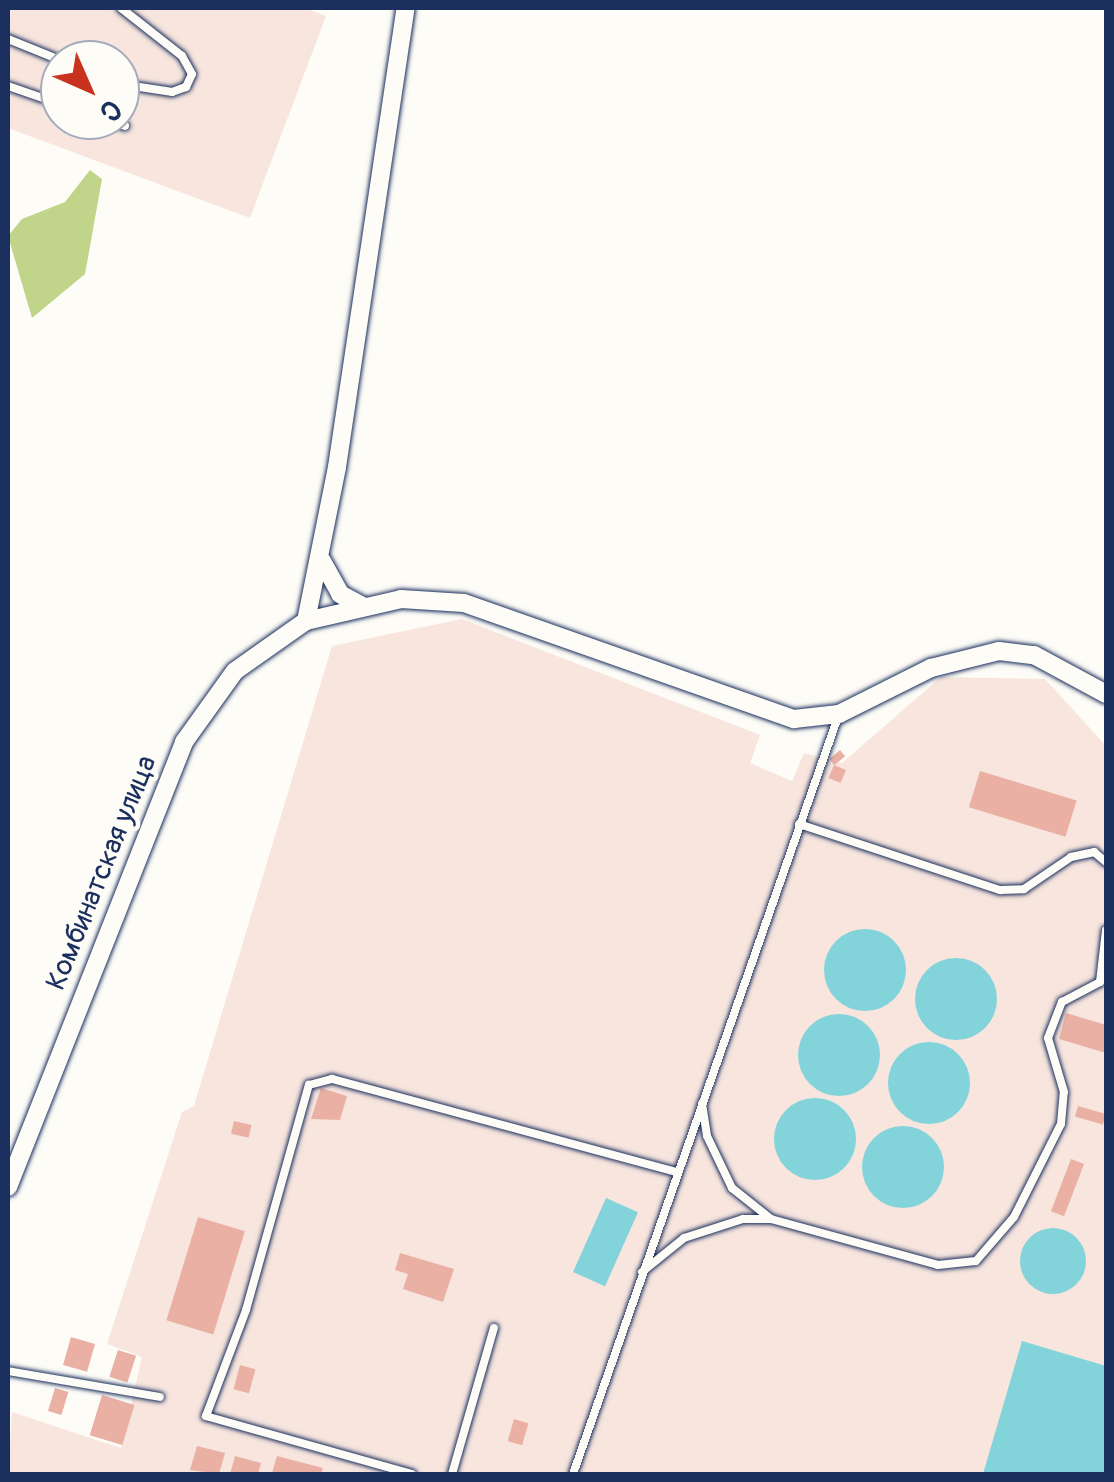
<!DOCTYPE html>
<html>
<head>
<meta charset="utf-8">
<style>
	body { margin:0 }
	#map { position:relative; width:1114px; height:1482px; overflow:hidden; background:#fdfcf7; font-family:Pangolin,sans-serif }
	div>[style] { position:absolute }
	.built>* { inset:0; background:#f7e5de }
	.green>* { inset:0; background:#c0d48a }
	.water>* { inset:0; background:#82d3da; transform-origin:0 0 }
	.round { border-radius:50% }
	.building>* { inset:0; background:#eab0a4; transform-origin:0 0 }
	.roads { filter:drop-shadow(0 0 2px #1b2f5e) drop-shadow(0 0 2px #1b2f5e) }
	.service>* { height:8px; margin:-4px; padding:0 4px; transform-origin:4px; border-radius:4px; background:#fdfcf7 }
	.tertiary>* { height:18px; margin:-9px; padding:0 9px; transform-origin:9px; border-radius:9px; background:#fdfcf7 }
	span { translate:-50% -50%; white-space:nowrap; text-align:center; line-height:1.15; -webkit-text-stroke:9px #fdfcf7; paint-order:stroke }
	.street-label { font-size:28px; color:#1b2f5e }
	.frame { position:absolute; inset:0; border:10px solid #1b2f5e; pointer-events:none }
	.north { position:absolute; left:40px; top:40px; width:100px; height:100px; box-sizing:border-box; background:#fdfcf7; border:2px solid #a3aaba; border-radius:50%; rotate:135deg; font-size:28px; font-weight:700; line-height:40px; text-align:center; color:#1b2f5e }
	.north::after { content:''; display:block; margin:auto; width:35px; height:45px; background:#c8321e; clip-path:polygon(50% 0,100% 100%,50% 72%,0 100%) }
</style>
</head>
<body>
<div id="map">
	<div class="built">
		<i style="clip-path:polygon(evenodd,8px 8px,304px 8px,326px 16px,250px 218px,8px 128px,8px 8px,60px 60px,120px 60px,120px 120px,60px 120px,60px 60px)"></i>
		<i style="clip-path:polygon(462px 619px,760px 735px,750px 763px,792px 781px,804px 753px,842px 763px,941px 677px,1045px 679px,1106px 746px,1106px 1474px,8px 1474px,12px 1412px,121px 1448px,142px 1357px,107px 1344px,182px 1112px,194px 1106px,332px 646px)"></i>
	</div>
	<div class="green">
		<i style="clip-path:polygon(90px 170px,102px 179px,85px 274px,32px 318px,8px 236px,22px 219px,65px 202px)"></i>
	</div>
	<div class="water">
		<i class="round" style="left:824px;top:929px;width:82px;height:82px"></i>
		<i class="round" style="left:915px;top:958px;width:82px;height:82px"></i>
		<i class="round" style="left:798px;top:1014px;width:82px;height:82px"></i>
		<i class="round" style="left:888px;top:1042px;width:82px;height:82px"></i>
		<i class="round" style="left:774px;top:1098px;width:82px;height:82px"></i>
		<i class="round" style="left:862px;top:1126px;width:82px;height:82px"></i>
		<i style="left:606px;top:1198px;width:35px;height:81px;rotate:24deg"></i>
		<i class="round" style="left:1020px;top:1228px;width:66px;height:66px"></i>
		<i style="clip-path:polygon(1022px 1341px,1106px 1366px,1106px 1474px,983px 1474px)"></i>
	</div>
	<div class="building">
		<i style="left:840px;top:750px;width:8px;height:14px;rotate:50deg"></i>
		<i style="left:834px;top:765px;width:13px;height:14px;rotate:23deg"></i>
		<i style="left:980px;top:771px;width:101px;height:38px;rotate:17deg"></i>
		<i style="clip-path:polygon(1066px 1013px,1106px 1025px,1106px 1053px,1059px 1039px)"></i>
		<i style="clip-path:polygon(321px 1088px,347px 1096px,340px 1120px,311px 1119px)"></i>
		<i style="left:1078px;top:1106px;width:29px;height:11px;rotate:16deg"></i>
		<i style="left:234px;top:1121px;width:18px;height:13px;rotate:13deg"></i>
		<i style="left:1071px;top:1159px;width:14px;height:56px;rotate:21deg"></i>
		<i style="left:198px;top:1217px;width:49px;height:108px;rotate:17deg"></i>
		<i style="clip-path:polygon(400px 1253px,454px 1269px,443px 1302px,403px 1289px,408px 1274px,395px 1270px)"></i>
		<i style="left:71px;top:1337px;width:25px;height:29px;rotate:16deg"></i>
		<i style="left:118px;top:1350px;width:19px;height:28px;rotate:18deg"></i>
		<i style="left:240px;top:1365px;width:16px;height:25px;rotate:15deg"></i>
		<i style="left:55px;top:1388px;width:14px;height:24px;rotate:17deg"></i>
		<i style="left:102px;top:1395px;width:34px;height:42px;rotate:17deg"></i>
		<i style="left:514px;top:1419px;width:15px;height:23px;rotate:16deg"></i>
		<i style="clip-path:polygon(197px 1446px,225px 1453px,219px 1474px,190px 1470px)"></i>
		<i style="clip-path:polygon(235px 1456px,261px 1463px,258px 1474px,230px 1474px)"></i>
		<i style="clip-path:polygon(277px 1456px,323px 1468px,321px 1474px,272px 1473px)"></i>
	</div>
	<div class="roads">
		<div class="service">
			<i style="left:8px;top:39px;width:56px;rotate:22deg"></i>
			<i style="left:120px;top:84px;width:53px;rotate:8.7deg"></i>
			<i style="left:172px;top:92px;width:15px;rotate:-20deg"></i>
			<i style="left:186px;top:87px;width:14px;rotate:-65deg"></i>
			<i style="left:192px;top:74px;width:21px;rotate:-119deg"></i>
			<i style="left:182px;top:56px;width:78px;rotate:-141.8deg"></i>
			<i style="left:8px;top:86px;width:55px;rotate:19.1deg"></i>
			<i style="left:108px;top:120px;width:18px;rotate:19deg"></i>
			<i style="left:799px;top:824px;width:212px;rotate:18.2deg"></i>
			<i style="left:1000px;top:890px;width:24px;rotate:-2deg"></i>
			<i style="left:1024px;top:889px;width:57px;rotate:-34.2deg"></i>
			<i style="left:1071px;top:857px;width:24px;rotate:-12deg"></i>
			<i style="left:1094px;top:852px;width:16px;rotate:40deg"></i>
			<i style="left:702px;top:1104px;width:32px;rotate:81deg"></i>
			<i style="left:707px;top:1136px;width:58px;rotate:64.3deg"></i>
			<i style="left:732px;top:1188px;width:50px;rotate:38.5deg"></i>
			<i style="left:642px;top:1272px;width:54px;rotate:-39deg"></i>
			<i style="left:684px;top:1238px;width:62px;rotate:-17.9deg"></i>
			<i style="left:743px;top:1219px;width:28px"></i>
			<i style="left:771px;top:1219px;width:173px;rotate:15.4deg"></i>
			<i style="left:938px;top:1265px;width:38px;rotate:-6deg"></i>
			<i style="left:976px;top:1261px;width:58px;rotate:-49.2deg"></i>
			<i style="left:1014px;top:1217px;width:104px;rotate:-63.2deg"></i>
			<i style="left:1061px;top:1124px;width:32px;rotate:-85deg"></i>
			<i style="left:1064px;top:1092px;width:56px;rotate:-106.5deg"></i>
			<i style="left:1048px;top:1038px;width:39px;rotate:-69deg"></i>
			<i style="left:1062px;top:1002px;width:43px;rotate:-27.8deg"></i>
			<i style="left:1100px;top:982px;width:52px;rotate:-83.4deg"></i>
			<i style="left:8px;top:1371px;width:154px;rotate:9.7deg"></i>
			<i style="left:412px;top:1474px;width:214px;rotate:-164.3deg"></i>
			<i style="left:206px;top:1416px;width:113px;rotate:-69.3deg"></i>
			<i style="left:246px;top:1310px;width:234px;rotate:-74.4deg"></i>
			<i style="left:309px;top:1085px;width:24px;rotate:-15deg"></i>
			<i style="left:332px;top:1079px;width:357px;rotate:15.1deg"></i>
			<i style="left:452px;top:1474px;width:152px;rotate:-74deg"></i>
			<i style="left:573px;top:1474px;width:805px;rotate:-70.71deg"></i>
		</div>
		<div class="tertiary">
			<i style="left:322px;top:561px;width:38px;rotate:61deg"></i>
			<i style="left:340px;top:594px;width:26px;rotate:28deg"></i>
			<i style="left:306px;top:621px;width:157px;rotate:-78.6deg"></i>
			<i style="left:337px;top:467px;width:464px;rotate:-81.5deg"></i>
			<i style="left:8px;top:1187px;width:479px;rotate:-68.4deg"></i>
			<i style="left:184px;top:742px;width:87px;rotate:-54.3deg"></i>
			<i style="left:235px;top:671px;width:87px;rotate:-35.2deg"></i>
			<i style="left:306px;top:621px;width:98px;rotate:-13deg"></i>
			<i style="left:401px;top:599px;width:63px;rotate:3.6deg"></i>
			<i style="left:464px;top:603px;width:350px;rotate:19.4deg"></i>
			<i style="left:794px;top:719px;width:45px;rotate:-6.3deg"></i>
			<i style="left:839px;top:714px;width:103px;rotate:-26.6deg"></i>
			<i style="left:931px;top:668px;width:70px;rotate:-14deg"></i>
			<i style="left:999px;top:651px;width:35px;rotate:7deg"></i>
			<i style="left:1034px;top:655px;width:82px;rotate:28.4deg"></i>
		</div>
	</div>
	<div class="street-label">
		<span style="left:102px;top:873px;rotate:-68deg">Комбинатская улица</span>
	</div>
	<div class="frame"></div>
	<div class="north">С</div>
</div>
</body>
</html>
